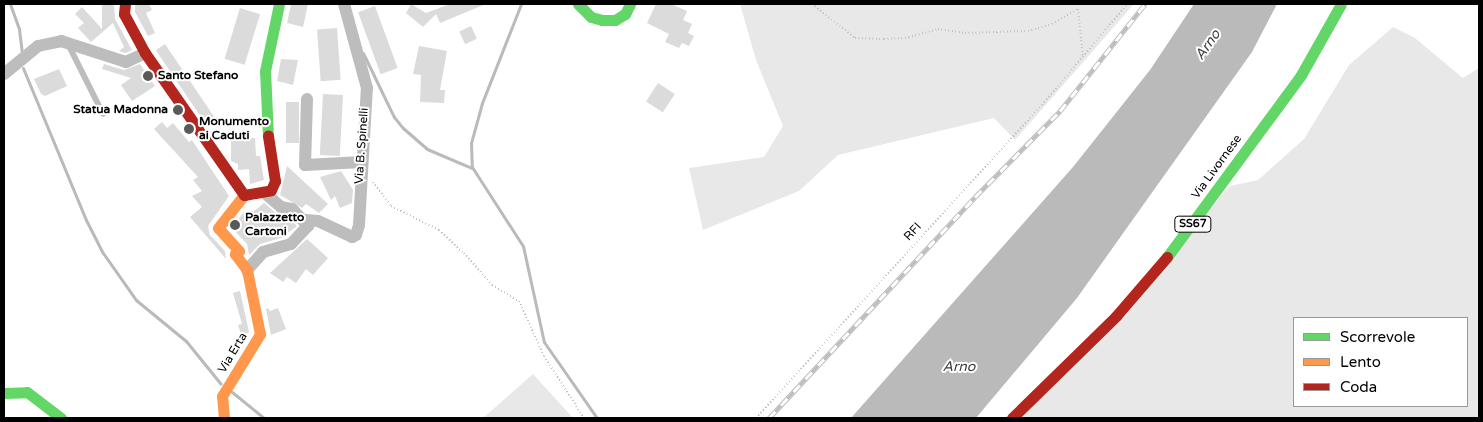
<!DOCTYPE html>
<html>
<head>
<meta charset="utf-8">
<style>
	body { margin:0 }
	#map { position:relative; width:1483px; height:422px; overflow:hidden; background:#fff; font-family:"Varela Round",sans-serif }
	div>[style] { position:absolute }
	.green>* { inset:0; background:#e8e8e8 }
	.water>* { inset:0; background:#bababa }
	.stream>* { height:3px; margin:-1.5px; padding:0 1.5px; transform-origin:1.5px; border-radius:1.5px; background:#bababa }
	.building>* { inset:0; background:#dbdbdb; transform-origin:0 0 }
	.path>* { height:2px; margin-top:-1px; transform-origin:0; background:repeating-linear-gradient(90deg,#c2c2c2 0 1px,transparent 0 3.5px) }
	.lane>* { height:6px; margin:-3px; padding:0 3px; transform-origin:3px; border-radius:3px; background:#bdbdbd }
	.street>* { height:12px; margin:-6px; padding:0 6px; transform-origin:6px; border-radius:6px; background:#bdbdbd }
	.fast>* { height:11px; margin:-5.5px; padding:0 5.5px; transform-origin:5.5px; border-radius:5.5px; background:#63d668 }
	.slow>* { height:11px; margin:-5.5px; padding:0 5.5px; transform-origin:5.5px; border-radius:5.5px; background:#ff974d }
	.jam>* { height:11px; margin:-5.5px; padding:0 5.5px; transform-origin:5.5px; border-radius:5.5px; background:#b3261e }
	.rail>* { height:5px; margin-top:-2.5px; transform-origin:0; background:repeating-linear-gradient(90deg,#fff 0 9px,#bdbdbd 0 18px); box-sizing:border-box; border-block:1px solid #bdbdbd }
	.dots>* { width:14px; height:14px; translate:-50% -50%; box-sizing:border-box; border:2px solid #fff; border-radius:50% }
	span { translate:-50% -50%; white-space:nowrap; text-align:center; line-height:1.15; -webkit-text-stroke:4px #fff; paint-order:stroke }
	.shield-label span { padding:1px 4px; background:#fff; border:1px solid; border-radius:4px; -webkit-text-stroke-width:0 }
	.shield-label { font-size:11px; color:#000; font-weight:700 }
	.poi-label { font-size:12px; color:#000; font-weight:700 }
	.left { translate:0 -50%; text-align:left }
	.right { translate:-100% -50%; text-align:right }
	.street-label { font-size:12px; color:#000 }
	.water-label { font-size:14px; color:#3d3d3d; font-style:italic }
	.frame { position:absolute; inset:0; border:5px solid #000; pointer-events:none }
	.legend { position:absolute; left:1293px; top:317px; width:175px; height:90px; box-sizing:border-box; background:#fff; border:1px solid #999; margin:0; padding:6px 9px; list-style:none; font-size:15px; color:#000 }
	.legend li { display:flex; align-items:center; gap:10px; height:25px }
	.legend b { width:25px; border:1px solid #999 }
</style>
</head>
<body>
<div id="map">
	<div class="green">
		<i style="clip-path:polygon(740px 4px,936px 5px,1134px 4px,1015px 140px,994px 118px,838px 155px,799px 191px,703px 230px,689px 168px,764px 157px,783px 126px,756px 60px)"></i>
		<i style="clip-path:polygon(evenodd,1393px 27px,1415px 38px,1463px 78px,1479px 68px,1479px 418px,1022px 418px,1230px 186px,1258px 180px,1304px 139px,1349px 65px,1393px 27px,1294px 318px,1467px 318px,1467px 406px,1294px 406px,1294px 318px)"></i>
		<i style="clip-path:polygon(533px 374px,573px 418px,483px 418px)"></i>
	</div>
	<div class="water">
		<i style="clip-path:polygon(1194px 4px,1277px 4px,1252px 52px,1077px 298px,976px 418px,851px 418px,1073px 167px,1150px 70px)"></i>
	</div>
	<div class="stream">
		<i style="left:10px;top:4px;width:27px;rotate:70deg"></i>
		<i style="left:19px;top:29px;width:25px;rotate:83deg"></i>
		<i style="left:521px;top:4px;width:106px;rotate:111.5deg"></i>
		<i style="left:482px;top:103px;width:41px;rotate:105.4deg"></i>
		<i style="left:471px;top:143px;width:24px;rotate:88deg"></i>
		<i style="left:472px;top:167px;width:94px;rotate:57.2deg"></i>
		<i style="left:523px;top:246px;width:98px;rotate:77.7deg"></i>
		<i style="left:544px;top:342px;width:93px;rotate:55.1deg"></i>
		<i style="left:363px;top:53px;width:71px;rotate:64.2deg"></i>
		<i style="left:394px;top:117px;width:14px;rotate:51deg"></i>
		<i style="left:403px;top:128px;width:32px;rotate:41deg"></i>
		<i style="left:427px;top:149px;width:49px;rotate:22.9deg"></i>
		<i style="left:23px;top:68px;width:165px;rotate:67.5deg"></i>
		<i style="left:86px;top:220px;width:37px;rotate:63deg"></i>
		<i style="left:103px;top:253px;width:57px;rotate:54.9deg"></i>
		<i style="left:136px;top:300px;width:65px;rotate:39.4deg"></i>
		<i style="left:186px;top:341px;width:55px;rotate:50.9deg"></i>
		<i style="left:232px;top:392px;width:41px;rotate:39.1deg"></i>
	</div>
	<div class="building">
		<i style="clip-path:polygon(102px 4px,114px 4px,115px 19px,132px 50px,125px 53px,119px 51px,124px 47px,113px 23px,91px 42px,78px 28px,84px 23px,75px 14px,82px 7px,102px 29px)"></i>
		<i style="clip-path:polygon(135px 4px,149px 4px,152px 10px,146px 13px,155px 33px,148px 36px,135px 12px)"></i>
		<i style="clip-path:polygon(291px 4px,308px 4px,303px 27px,287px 23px)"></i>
		<i style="clip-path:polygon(411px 4px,426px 13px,450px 4px,486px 4px,440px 23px,436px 14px,423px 27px,406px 13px)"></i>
		<i style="clip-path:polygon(656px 4px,671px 4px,687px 11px,683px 20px,692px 24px,688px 33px,694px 36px,689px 46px,682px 43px,679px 48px,665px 42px,669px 34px,647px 23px)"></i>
		<i style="left:375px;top:6px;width:66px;height:18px;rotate:70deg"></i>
		<i style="left:240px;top:8px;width:21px;height:53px;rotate:17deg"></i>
		<i style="left:471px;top:26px;width:14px;height:13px;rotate:65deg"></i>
		<i style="left:337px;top:28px;width:52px;height:20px;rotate:86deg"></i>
		<i style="left:165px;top:44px;width:89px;height:11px;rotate:56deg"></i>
		<i style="clip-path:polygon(419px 46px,447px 51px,440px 90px,445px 90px,444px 103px,420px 102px,421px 75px,413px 74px)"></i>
		<i style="clip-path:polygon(281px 59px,298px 60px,293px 85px,277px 81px)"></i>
		<i style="clip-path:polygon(104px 64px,124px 70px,140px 64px,155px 86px,132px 101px,121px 85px,131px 78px,102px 69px)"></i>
		<i style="clip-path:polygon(59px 69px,67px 86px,45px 96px,41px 94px,34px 79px)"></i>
		<i style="left:658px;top:83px;width:20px;height:22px;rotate:33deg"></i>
		<i style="left:323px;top:94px;width:20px;height:61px;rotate:3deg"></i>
		<i style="left:286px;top:102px;width:13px;height:41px"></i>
		<i style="clip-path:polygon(162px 122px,167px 128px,173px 123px,189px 142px,192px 140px,229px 196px,208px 226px,210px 235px,225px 251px,226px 259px,190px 217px,202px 207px,192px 196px,202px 191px,193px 180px,198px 177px,154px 129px)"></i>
		<i style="clip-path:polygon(255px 138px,256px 156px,260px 156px,264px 180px,250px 184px,249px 169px,238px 170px,238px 164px,231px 161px,231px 139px)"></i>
		<i style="clip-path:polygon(287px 166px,328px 204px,319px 213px,306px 204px,302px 208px,280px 195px)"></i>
		<i style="clip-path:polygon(341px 171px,353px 190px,352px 203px,340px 208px,335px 196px,331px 200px,320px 177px)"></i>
		<i style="clip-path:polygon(264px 203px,276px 213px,288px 217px,297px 226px,281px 238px,260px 244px,249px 255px,247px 244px,232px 228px,244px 212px,248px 216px)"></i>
		<i style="clip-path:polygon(307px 239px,328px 258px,313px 275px,306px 269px,296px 283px,287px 277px,283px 282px,270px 273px)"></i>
		<i style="clip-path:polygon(240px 291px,249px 332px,242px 337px,238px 325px,242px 324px,233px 293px)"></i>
		<i style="clip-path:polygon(268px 308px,270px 311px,278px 308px,286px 329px,271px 335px,266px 309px)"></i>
	</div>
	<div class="path">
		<i style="left:812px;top:4px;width:55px;rotate:38.3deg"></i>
		<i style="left:855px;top:38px;width:29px;rotate:2deg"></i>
		<i style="left:884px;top:39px;width:21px;rotate:-3deg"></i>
		<i style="left:905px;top:38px;width:34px;rotate:-15deg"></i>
		<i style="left:938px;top:29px;width:27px;rotate:8deg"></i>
		<i style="left:965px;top:33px;width:63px;rotate:-1.8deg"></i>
		<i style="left:1028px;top:31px;width:25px;rotate:-16deg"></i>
		<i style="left:1052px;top:24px;width:30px;rotate:-30deg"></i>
		<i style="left:1078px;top:9px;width:48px;rotate:84.1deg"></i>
		<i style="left:373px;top:182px;width:30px;rotate:53deg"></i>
		<i style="left:391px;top:206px;width:54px;rotate:26.6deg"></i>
		<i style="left:439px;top:230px;width:34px;rotate:43deg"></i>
		<i style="left:464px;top:253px;width:43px;rotate:48.8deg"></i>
		<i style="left:492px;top:285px;width:31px;rotate:31deg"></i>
		<i style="left:519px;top:301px;width:60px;rotate:65.6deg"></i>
		<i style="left:544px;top:356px;width:74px;rotate:57.2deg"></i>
		<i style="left:756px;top:418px;width:424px;rotate:-47.6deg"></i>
		<i style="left:1042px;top:105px;width:132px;rotate:-49.9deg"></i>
	</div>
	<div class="lane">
		<i style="left:68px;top:44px;width:78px;rotate:63.4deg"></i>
	</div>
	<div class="street">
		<i style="left:4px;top:74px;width:44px;rotate:-39.5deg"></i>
		<i style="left:38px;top:46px;width:24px;rotate:-12deg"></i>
		<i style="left:61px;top:41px;width:68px;rotate:17.9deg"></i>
		<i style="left:126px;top:62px;width:21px;rotate:-25deg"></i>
		<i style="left:307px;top:99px;width:66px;rotate:91.7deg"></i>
		<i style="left:305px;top:165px;width:57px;rotate:-3deg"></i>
		<i style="left:306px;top:220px;width:12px;rotate:5deg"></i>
		<i style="left:318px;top:221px;width:38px;rotate:25deg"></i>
		<i style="left:352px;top:237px;width:4px;rotate:-27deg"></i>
		<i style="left:356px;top:235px;width:10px;rotate:-73deg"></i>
		<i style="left:359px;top:225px;width:137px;rotate:-86.7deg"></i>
		<i style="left:367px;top:88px;width:87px;rotate:-105.3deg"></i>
		<i style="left:247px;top:270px;width:24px;rotate:-48deg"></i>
		<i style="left:263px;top:252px;width:29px;rotate:-16deg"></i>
		<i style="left:291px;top:244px;width:25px;rotate:-47deg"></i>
		<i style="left:308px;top:226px;width:23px;rotate:-133deg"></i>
		<i style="left:292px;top:209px;width:11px;rotate:-170deg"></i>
		<i style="left:281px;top:207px;width:21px;rotate:-139deg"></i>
	</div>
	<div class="fast">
		<i style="left:578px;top:4px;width:18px;rotate:45deg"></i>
		<i style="left:591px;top:17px;width:11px;rotate:15deg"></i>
		<i style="left:602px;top:20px;width:13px"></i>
		<i style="left:615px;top:20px;width:12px;rotate:-31deg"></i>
		<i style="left:625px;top:14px;width:11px;rotate:-63deg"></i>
		<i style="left:268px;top:136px;width:65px;rotate:-92.6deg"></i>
		<i style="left:265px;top:71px;width:68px;rotate:-78.2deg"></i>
		<i style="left:1167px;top:257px;width:226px;rotate:-53.6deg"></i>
		<i style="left:1301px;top:75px;width:81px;rotate:-60.6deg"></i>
		<i style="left:4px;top:393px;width:23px;rotate:-2deg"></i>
		<i style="left:27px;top:392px;width:43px;rotate:37.4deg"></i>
	</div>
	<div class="slow">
		<i style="left:224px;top:418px;width:22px;rotate:-95deg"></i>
		<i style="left:222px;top:396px;width:73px;rotate:-58.5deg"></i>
		<i style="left:260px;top:334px;width:65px;rotate:-101.5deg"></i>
		<i style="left:247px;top:270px;width:20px;rotate:-127deg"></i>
		<i style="left:235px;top:254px;width:5px;rotate:-37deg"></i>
		<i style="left:239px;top:251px;width:31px;rotate:-132deg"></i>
		<i style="left:218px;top:228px;width:42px;rotate:-51.8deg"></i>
	</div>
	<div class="jam">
		<i style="left:125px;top:4px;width:10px;rotate:96deg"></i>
		<i style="left:124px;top:14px;width:44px;rotate:61.7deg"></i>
		<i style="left:145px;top:53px;width:173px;rotate:55.1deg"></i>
		<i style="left:244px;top:195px;width:27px;rotate:-10deg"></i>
		<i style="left:271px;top:190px;width:10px;rotate:-66deg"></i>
		<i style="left:275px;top:181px;width:46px;rotate:-98.8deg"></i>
		<i style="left:1012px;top:418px;width:146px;rotate:-44.4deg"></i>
		<i style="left:1116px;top:316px;width:78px;rotate:-49.2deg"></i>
	</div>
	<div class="rail">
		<i style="left:769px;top:418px;width:302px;rotate:-47deg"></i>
		<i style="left:975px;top:197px;width:121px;rotate:-45.3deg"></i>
		<i style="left:1060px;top:111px;width:137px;rotate:-51.5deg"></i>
	</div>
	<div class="dots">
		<i style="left:148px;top:76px;background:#595959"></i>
		<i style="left:178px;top:110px;background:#595959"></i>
		<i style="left:189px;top:129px;background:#595959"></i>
		<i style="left:235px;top:225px;background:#595959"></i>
	</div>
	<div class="shield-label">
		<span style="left:1193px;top:224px">SS67</span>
	</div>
	<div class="poi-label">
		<span class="left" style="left:158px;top:76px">Santo Stefano</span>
		<span class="right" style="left:168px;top:110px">Statua Madonna</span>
		<span class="left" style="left:199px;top:129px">Monumento<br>ai Caduti</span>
		<span class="left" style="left:245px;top:225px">Palazzetto<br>Cartoni</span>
	</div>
	<div class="street-label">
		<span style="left:362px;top:146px;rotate:-86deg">Via B. Spinelli</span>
		<span style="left:1217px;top:167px;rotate:-54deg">Via Livornese</span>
		<span style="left:913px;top:232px;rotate:-47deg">RFI</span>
		<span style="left:233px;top:353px;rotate:-59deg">Via Erta</span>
	</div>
	<div class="water-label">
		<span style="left:1208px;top:45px;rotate:-55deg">Arno</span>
		<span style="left:959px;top:367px">Arno</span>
	</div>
	<div class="frame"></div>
	<ul class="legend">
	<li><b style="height:6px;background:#63d668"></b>Scorrevole</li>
	<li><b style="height:6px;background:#ff974d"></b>Lento</li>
	<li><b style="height:6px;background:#b3261e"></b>Coda</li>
	</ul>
</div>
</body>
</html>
